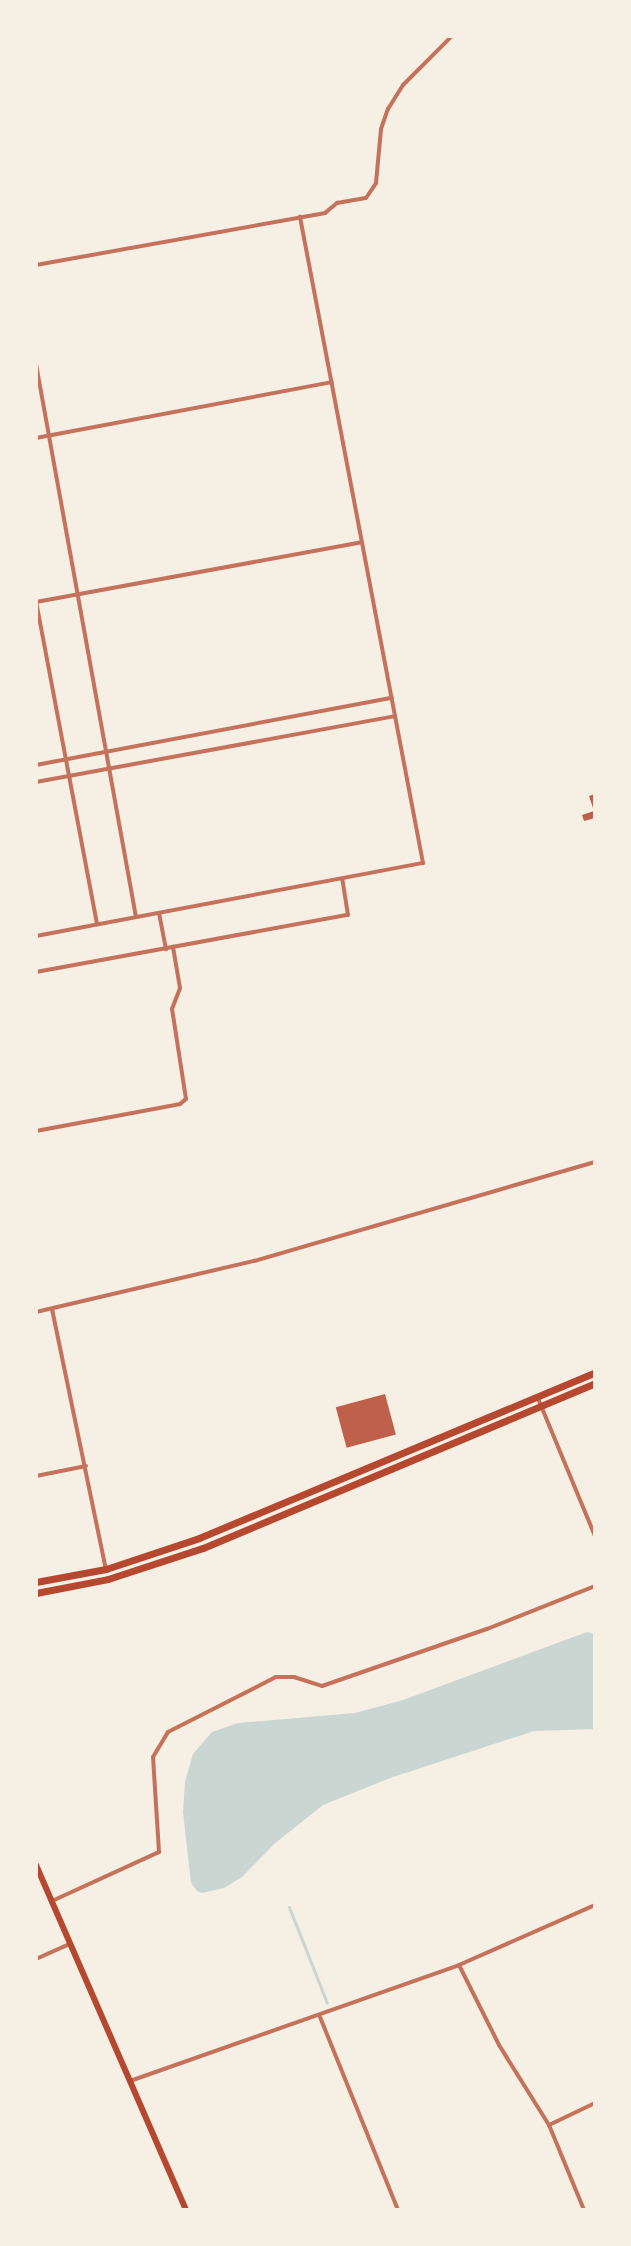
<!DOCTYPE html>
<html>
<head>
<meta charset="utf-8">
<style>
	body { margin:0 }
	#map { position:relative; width:631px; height:2246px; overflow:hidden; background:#f6efe4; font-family:"Roboto Serif",serif }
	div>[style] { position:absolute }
	.water>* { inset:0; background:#c9d6d2 }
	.stream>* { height:3px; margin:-1.5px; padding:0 1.5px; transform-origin:1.5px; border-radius:1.5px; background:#c9d6d2 }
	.building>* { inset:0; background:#bf614a; transform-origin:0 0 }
	.minor>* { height:4px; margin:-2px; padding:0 2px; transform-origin:2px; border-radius:2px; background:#c5725c }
	.secondary>* { height:6px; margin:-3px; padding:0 3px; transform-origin:3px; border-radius:3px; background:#b5482f }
	.primary>* { height:7px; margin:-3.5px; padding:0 3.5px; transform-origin:3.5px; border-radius:3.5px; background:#b5482f }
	span { translate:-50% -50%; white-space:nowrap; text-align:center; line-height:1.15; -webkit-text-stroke:6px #f6efe4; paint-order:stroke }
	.frame { position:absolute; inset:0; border:38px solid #f6efe4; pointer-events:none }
</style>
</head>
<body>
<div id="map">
	<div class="water">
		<i style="clip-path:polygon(587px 1632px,595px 1634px,595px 1729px,534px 1731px,390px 1778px,323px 1805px,274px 1844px,242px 1877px,224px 1888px,202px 1893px,197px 1891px,191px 1883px,183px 1812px,185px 1782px,193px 1754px,212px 1732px,238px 1723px,355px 1713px,403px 1700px)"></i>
	</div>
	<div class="stream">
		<i style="left:289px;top:1907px;width:103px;rotate:68.4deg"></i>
	</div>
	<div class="building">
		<i style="clip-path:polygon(595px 794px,595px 818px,584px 821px,582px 815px,594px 811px,589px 796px)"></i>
		<i style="left:385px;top:1394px;width:42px;height:51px;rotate:75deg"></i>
	</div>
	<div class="minor">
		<i style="left:36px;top:265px;width:294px;rotate:-10.2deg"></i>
		<i style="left:325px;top:213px;width:16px;rotate:-40deg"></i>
		<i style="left:337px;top:203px;width:29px;rotate:-10deg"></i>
		<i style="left:366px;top:198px;width:18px;rotate:-56deg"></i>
		<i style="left:376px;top:183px;width:54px;rotate:-84.7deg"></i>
		<i style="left:381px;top:129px;width:21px;rotate:-71deg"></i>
		<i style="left:388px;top:109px;width:28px;rotate:-58deg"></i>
		<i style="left:403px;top:85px;width:69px;rotate:-45deg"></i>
		<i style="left:36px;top:364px;width:562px;rotate:79.75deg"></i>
		<i style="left:36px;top:438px;width:301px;rotate:-10.7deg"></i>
		<i style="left:36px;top:601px;width:329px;rotate:79.3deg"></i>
		<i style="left:36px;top:602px;width:331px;rotate:-10.4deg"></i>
		<i style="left:36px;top:765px;width:362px;rotate:-10.7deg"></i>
		<i style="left:36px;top:782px;width:365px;rotate:-10.4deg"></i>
		<i style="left:159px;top:913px;width:37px;rotate:79deg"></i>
		<i style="left:36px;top:936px;width:394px;rotate:-10.7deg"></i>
		<i style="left:423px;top:863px;width:658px;rotate:-100.78deg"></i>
		<i style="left:36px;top:972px;width:317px;rotate:-10.4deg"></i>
		<i style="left:348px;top:915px;width:37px;rotate:-99deg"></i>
		<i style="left:36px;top:1131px;width:147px;rotate:-10.6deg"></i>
		<i style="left:180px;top:1104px;width:8px;rotate:-40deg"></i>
		<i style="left:186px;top:1099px;width:91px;rotate:-98.8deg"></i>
		<i style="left:172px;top:1009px;width:22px;rotate:-69deg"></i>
		<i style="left:180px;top:988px;width:42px;rotate:-99.7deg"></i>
		<i style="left:52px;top:1309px;width:266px;rotate:78.3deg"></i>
		<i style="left:36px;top:1312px;width:224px;rotate:-13.2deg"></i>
		<i style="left:254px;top:1261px;width:355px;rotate:-16.2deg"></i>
		<i style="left:537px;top:1396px;width:152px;rotate:67.5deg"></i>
		<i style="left:36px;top:1476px;width:51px;rotate:-11.3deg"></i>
		<i style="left:52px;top:1901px;width:118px;rotate:-24.6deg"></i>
		<i style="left:159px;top:1852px;width:95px;rotate:-93.6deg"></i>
		<i style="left:153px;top:1757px;width:29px;rotate:-59deg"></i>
		<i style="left:168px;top:1732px;width:121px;rotate:-27deg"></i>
		<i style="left:276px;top:1677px;width:18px"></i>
		<i style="left:294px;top:1677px;width:29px;rotate:18deg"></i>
		<i style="left:322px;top:1686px;width:175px;rotate:-19.1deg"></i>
		<i style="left:487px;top:1629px;width:116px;rotate:-21.7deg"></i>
		<i style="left:36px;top:1959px;width:37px;rotate:-24deg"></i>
		<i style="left:459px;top:1965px;width:89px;rotate:63.4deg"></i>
		<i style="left:499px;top:2045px;width:94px;rotate:58deg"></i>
		<i style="left:549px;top:2125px;width:92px;rotate:67.6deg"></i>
		<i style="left:320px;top:2017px;width:208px;rotate:68deg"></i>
		<i style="left:130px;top:2081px;width:349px;rotate:-19.4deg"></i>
		<i style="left:459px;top:1965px;width:149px;rotate:-23.8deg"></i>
		<i style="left:549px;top:2125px;width:51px;rotate:-25.6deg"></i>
	</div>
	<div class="secondary">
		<i style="left:36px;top:1865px;width:376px;rotate:66.5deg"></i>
	</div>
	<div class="primary">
		<i style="left:36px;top:1582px;width:71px;rotate:-10.5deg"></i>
		<i style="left:106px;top:1569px;width:98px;rotate:-18.4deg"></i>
		<i style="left:199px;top:1538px;width:429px;rotate:-22.7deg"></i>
		<i style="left:36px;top:1593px;width:73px;rotate:-11deg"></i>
		<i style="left:108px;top:1579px;width:100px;rotate:-18.1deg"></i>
		<i style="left:203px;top:1548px;width:425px;rotate:-22.8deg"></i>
	</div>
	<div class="frame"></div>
</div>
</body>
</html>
